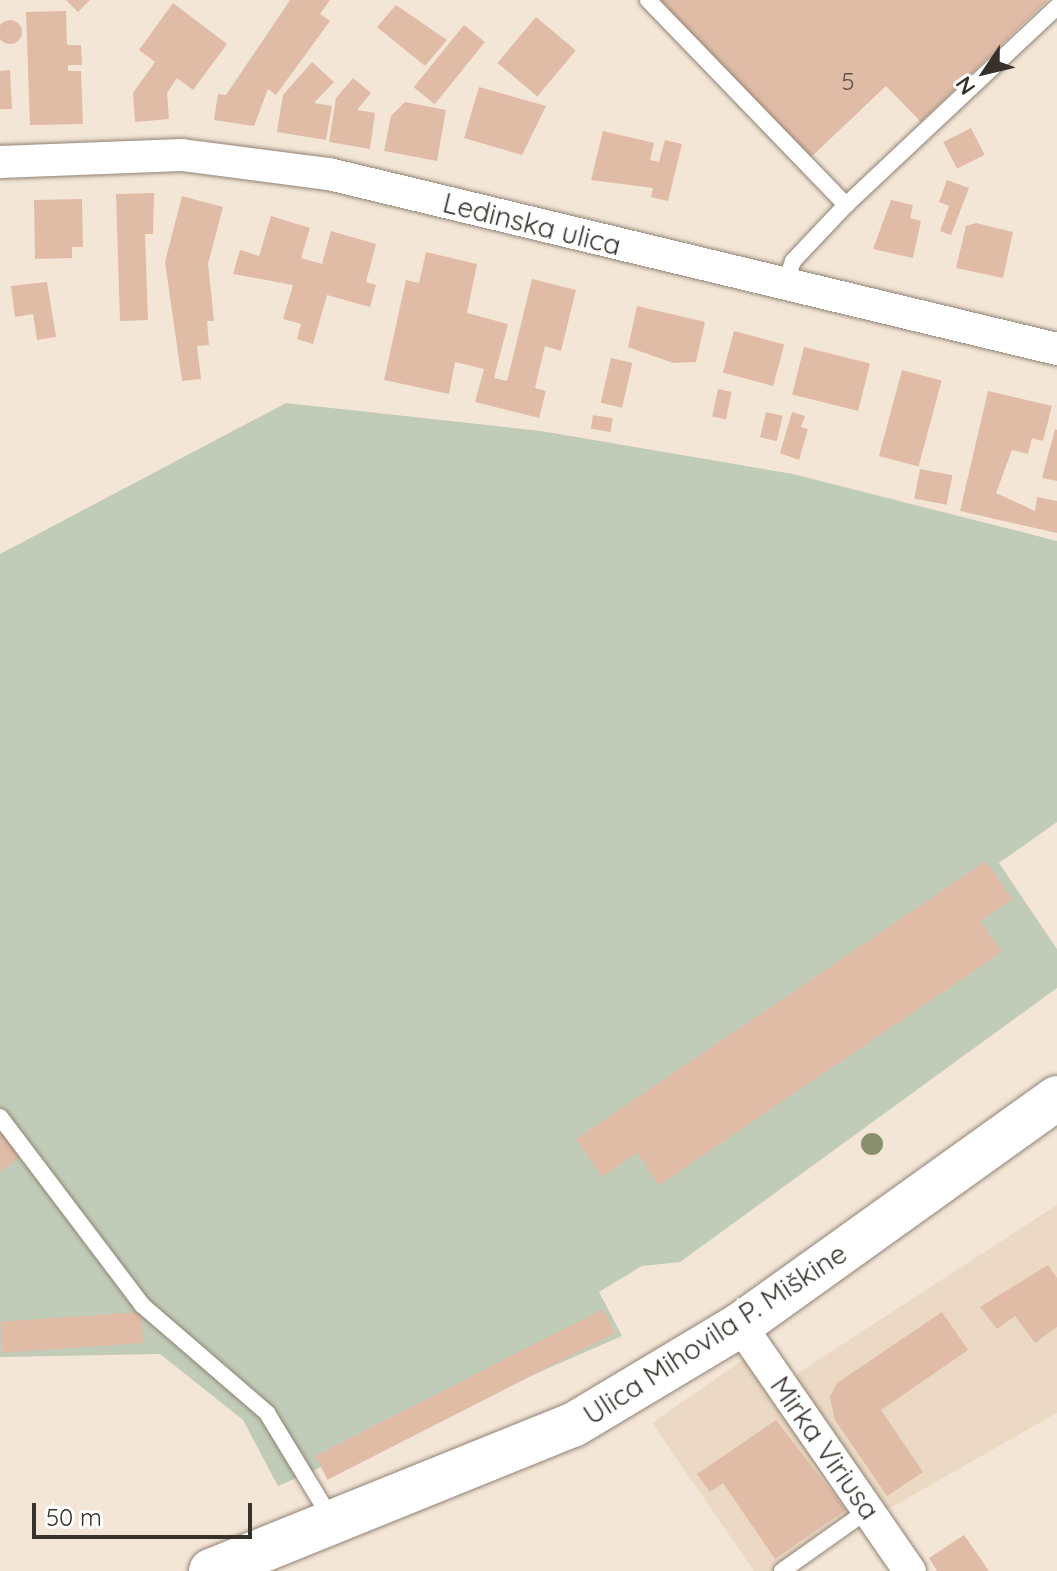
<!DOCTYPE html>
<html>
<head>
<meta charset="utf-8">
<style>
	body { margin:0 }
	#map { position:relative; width:1057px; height:1571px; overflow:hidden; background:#f4e6d7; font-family:Quicksand,sans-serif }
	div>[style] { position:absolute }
	.built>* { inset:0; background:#ebd9c4 }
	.green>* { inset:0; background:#c0ccb8 }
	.building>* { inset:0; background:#e0bca7; transform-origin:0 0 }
	.round { border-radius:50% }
	.roads { filter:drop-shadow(0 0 2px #908375) drop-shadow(0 0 2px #908375) }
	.service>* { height:16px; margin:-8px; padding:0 8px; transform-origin:8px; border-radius:8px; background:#fff }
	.minor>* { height:32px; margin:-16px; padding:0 16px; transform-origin:16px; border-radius:16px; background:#fff }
	.secondary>* { height:44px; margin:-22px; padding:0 22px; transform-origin:22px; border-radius:22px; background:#fff }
	.trees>* { width:22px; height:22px; margin:-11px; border-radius:50%; background:#88906d }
	span { translate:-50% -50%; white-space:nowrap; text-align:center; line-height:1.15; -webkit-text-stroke:6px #fff; paint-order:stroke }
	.number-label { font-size:24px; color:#60544a }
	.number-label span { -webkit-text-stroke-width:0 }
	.street-label { font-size:28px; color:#36312b }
	.north { position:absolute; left:945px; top:32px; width:80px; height:80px; -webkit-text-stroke:6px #fff; paint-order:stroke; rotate:235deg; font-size:22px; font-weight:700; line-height:32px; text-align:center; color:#36312b }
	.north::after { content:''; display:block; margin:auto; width:28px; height:36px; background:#36312b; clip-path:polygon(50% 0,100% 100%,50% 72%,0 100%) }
	.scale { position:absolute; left:32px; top:1503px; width:220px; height:36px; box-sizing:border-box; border:4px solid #36312b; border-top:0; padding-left:10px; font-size:24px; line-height:28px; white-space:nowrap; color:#36312b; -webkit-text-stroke:6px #fff; paint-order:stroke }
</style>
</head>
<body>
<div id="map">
	<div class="built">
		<i style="clip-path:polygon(1057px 1205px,1057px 1413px,885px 1511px,795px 1375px)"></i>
		<i style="clip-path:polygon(750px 1355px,864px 1520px,790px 1571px,754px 1571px,652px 1423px)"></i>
	</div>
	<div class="green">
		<i style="clip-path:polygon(286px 403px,541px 431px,793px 474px,1057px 541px,1057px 822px,999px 863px,1057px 949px,1057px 988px,680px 1262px,642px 1266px,599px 1292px,622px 1336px,278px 1486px,243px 1420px,160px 1354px,0 1357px,0 554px)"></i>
	</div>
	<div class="building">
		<i style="clip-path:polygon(66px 0,90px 0,78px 12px)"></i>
		<i style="clip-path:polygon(290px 0,330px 0,320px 14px,330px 21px,276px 95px,268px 89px,254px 126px,214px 120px,218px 94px,226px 95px)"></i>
		<i style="clip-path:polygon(656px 0,1048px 0,921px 122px,886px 86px,808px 160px)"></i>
		<i style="clip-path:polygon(173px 3px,227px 44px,193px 90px,177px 78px,167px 93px,169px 119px,135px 122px,133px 93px,155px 62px,139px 50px)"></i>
		<i style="clip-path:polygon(396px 5px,447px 40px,425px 66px,377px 27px)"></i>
		<i style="clip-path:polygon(66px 11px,67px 45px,81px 45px,82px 65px,68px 65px,68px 71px,81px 71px,83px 124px,30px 125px,26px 12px)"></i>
		<i style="left:536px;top:17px;width:52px;height:60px;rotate:40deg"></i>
		<i class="round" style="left:-2px;top:20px;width:24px;height:24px"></i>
		<i style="left:464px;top:25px;width:27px;height:80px;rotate:39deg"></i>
		<i style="clip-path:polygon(312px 62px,334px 82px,314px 103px,332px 106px,326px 140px,277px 132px,283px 95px)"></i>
		<i style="clip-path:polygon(10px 70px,12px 109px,0 109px,0 71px)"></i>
		<i style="clip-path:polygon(353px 78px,371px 93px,357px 110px,375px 113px,370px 149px,329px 142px,336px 98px)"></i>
		<i style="clip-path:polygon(479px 87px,546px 106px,522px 155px,464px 138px)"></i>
		<i style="clip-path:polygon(405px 102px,446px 110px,437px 161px,384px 151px,391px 116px)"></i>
		<i style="left:971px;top:128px;width:30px;height:31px;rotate:63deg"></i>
		<i style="clip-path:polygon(603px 131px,654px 143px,650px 160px,659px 162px,665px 140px,682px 144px,668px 201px,651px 197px,653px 188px,591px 180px)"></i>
		<i style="clip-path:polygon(947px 180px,969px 188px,951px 235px,940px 231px,949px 206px,939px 202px)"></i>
		<i style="clip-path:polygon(154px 193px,153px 234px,145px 234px,148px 320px,120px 321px,116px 194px)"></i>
		<i style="clip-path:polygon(182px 196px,223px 207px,208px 264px,214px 321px,207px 321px,209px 345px,197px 346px,201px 379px,182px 381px,165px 262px)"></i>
		<i style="clip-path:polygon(82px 199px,83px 247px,72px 247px,72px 258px,35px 259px,34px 200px)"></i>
		<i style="clip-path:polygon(891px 200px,913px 205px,910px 218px,921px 221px,913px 258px,873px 249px)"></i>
		<i style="clip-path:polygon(271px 216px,310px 228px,301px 258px,322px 264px,331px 231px,376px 244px,366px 282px,376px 285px,370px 307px,327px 295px,313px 344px,297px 339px,301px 324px,283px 319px,293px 285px,233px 274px,240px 250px,259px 256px)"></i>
		<i style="clip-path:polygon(976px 223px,1013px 232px,1003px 278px,956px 268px,966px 226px)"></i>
		<i style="clip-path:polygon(426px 252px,477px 264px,467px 313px,508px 324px,494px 378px,507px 381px,532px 279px,576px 290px,561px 351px,545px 346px,535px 388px,546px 391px,539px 418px,475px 402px,484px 369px,455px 362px,449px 394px,384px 380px,406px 280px,419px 283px)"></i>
		<i style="clip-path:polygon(47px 282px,56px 337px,37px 340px,33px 314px,15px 317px,11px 286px)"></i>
		<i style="clip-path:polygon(637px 306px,705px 322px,696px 362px,673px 363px,628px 347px)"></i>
		<i style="left:734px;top:331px;width:52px;height:43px;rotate:15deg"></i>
		<i style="left:804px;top:347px;width:68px;height:49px;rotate:14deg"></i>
		<i style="left:611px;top:358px;width:22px;height:46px;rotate:13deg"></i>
		<i style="left:902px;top:370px;width:41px;height:89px;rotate:15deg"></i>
		<i style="left:718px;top:389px;width:14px;height:28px;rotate:12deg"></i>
		<i style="clip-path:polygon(988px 391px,1052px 406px,1043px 441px,1032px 438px,1028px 454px,1012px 450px,996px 493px,1035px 511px,1037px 497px,1057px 501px,1057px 533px,960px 511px)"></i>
		<i style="left:766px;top:412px;width:17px;height:26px;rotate:13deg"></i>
		<i style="clip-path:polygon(792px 412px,805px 416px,801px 427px,808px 429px,799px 460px,780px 453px)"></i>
		<i style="left:593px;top:415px;width:20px;height:14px;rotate:9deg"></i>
		<i style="clip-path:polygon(1055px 429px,1057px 430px,1057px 481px,1042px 478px)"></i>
		<i style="left:920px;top:469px;width:33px;height:30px;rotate:11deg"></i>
		<i style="clip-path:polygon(986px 861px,1012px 899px,980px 921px,1002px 952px,659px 1185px,637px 1153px,602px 1177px,576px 1139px)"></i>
		<i style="clip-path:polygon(0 1130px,20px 1157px,0 1172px)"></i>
		<i style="clip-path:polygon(1048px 1265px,1057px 1278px,1057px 1327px,1035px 1343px,1015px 1316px,997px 1329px,980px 1307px)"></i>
		<i style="left:603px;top:1309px;width:27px;height:323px;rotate:63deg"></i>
		<i style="left:141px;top:1312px;width:31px;height:141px;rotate:86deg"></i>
		<i style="clip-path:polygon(942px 1312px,968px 1350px,881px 1410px,923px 1472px,887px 1496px,835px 1420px,830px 1397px,837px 1383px)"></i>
		<i style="clip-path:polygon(776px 1420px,846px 1510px,775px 1559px,723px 1483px,710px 1492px,697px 1474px)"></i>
		<i style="clip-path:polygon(964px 1535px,989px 1571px,937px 1571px,929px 1558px)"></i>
	</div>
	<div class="roads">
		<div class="service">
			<i style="left:648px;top:0;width:285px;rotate:46deg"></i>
			<i style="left:784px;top:286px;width:27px;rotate:-70deg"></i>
			<i style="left:793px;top:261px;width:77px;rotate:-46.6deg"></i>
			<i style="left:846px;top:205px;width:289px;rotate:-43.2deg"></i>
			<i style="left:0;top:1117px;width:236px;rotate:52.9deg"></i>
			<i style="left:142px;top:1305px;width:165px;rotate:40.8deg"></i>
			<i style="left:267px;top:1413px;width:125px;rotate:58.7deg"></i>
			<i style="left:782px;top:1571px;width:105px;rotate:-35.3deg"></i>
		</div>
		<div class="minor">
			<i style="left:0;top:162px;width:182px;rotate:-2.2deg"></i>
			<i style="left:182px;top:155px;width:148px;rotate:7.4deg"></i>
			<i style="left:329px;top:174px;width:749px;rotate:13.52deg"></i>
			<i style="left:740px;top:1325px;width:299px;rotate:55.4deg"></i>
		</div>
		<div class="secondary">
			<i style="left:211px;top:1571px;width:390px;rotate:-22deg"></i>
			<i style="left:573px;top:1425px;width:195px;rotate:-30.9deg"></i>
			<i style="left:740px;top:1325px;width:390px;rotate:-35.6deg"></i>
		</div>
	</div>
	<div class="trees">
		<i style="left:872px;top:1144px"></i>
	</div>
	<div class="number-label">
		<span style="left:848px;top:82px">5</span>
	</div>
	<div class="street-label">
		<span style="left:532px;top:224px;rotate:14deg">Ledinska ulica</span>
		<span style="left:715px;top:1334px;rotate:-33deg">Ulica Mihovila P. Miškine</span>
		<span style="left:825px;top:1448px;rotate:55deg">Mirka Viriusa</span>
	</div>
	<div class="north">N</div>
	<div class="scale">50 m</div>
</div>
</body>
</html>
